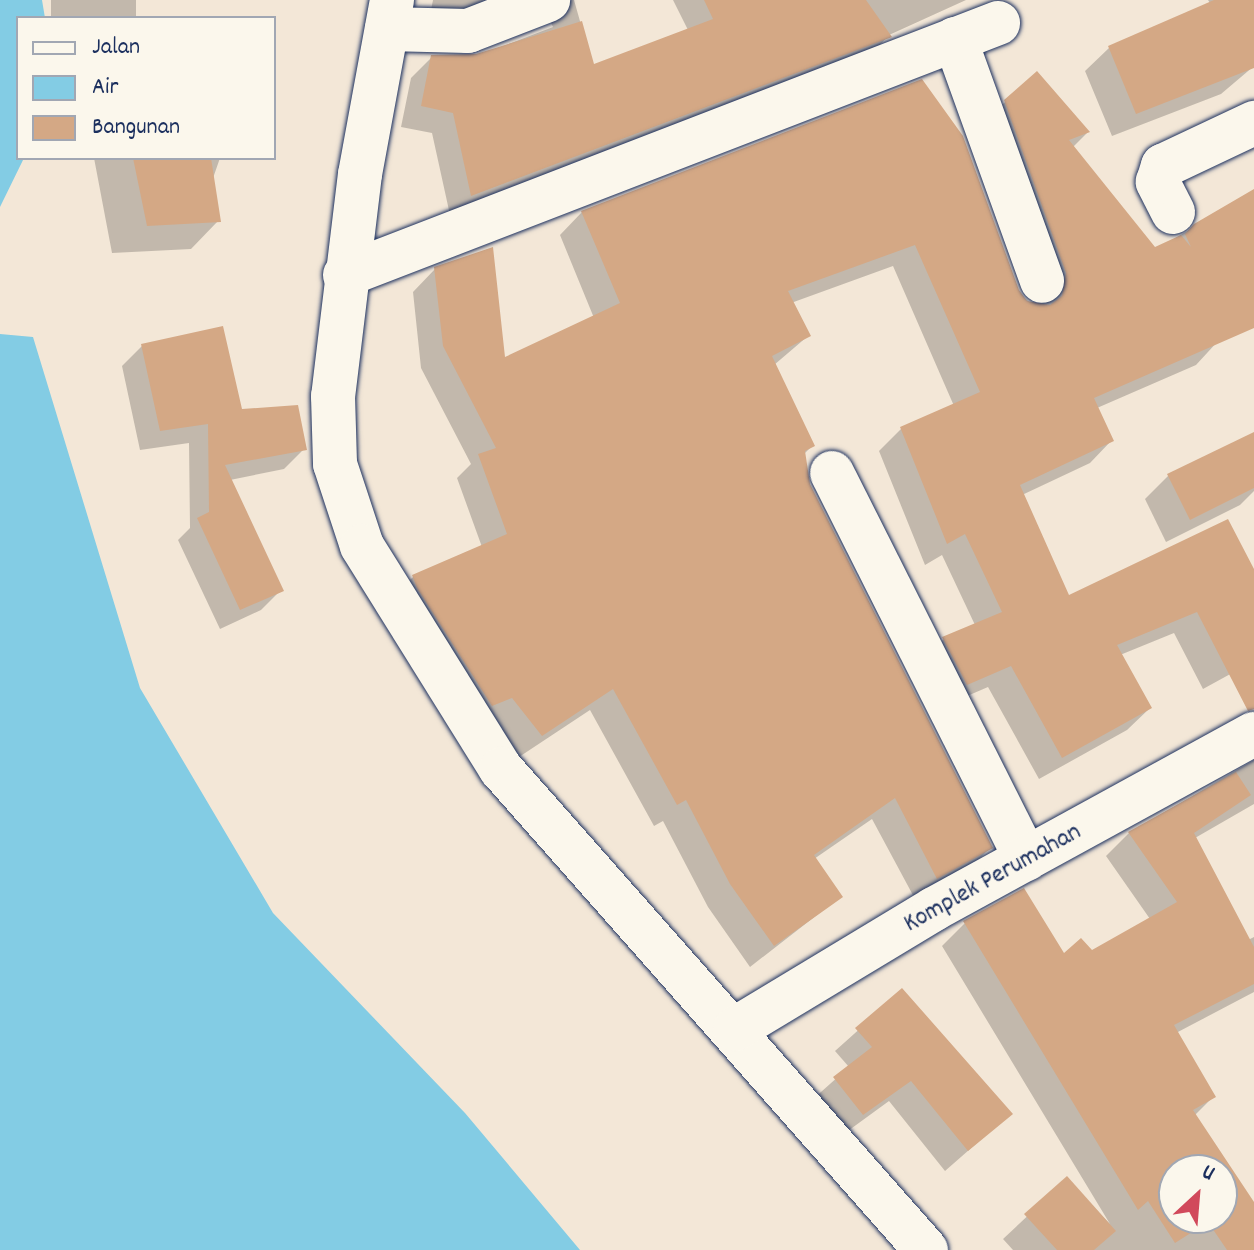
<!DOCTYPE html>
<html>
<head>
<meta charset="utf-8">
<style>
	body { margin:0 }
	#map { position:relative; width:1254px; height:1250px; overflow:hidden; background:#f3e7d7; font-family:Dekko,sans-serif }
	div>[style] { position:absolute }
	.water>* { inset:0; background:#83cce4 }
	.shadow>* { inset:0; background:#0003; transform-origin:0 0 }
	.building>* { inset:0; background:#d4a885 }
	.roads { filter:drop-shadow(0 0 2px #1b2f5e) drop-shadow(0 0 2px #1b2f5e) }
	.street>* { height:44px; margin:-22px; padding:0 22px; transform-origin:22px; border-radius:22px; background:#fbf7ec }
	span { translate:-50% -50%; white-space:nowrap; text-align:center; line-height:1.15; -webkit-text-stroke:6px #fbf7ec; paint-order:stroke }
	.street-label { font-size:26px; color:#1b2f5e }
	.legend { position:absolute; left:16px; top:16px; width:260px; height:144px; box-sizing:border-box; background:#fbf7ec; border:2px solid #a1a7b3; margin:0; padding:10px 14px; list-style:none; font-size:24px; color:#1b2f5e }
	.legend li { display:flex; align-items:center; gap:16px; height:40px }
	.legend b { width:40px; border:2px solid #a1a7b3 }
	.north { position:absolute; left:1158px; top:1154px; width:80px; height:80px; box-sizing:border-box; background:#fbf7ec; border:2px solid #a1a7b3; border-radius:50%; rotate:26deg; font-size:22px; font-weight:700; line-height:32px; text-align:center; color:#1b2f5e }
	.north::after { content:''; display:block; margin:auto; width:28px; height:36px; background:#d1495b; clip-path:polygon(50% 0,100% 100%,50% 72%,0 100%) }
</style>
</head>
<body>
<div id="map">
	<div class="water">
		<i style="clip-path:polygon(0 0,42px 0,45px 18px,18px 18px,18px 158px,24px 158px,0 207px)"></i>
		<i style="clip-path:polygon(0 334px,33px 337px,140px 688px,273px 913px,465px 1113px,580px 1250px,0 1250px)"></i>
	</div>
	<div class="shadow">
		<i style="left:51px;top:0;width:85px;height:18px"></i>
		<i style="clip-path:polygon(433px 0,513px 0,428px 25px)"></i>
		<i style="clip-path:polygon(540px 0,574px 0,593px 67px,688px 30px,673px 0,966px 0,889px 35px,869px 57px,450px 215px,432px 133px,401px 127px,411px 78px,432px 57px,477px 56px,553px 27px)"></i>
		<i style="clip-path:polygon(1208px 0,1254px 0,1254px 66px,1221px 94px,1112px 136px,1085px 71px,1109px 48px,1212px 6px)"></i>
		<i style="clip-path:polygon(921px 82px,1017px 291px,1036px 308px,1044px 297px,982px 125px,1005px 102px,1088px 132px,1072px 148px,1155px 250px,1254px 192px,1254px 302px,1196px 365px,1097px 408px,1112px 440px,1090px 463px,1022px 495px,1068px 598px,1254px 574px,1254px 661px,1203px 689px,1174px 633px,1120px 655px,1150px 708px,1127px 730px,1039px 779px,988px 687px,944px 706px,921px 661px,944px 639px,975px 625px,942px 555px,925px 565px,879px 451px,901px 429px,954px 406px,893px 266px,791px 303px,808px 336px,774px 365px,812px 446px,803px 455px,808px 485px,990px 848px,968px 870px,915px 899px,872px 819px,814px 859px,840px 897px,750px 967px,708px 907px,663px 821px,654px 826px,590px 710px,519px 757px,391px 599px,413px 577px,482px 547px,457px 478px,471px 464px,421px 368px,413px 292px,435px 269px,503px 360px,594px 318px,560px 235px,582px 212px)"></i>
		<i style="clip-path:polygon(94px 158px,220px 158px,212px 181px,218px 221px,191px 249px,112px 253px)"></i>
		<i style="clip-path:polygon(142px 346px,304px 449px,284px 469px,230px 480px,281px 590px,261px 610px,220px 629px,178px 540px,190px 528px,189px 443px,140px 450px,122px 366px)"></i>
		<i style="clip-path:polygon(1254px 462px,1254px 491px,1240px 505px,1166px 542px,1145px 499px,1168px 476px)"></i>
		<i style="clip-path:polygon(evenodd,1254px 760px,1254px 804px,1195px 838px,1248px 940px,1254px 937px,1254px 992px,1176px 1033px,1214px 1096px,1194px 1116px,1254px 1206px,1254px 1250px,1013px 1250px,1003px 1239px,1067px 1179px,1110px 1224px,942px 946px,965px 923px,1064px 957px,1091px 952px,1150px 919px,1106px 856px,1129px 833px,1254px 760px,1174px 1170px,1222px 1170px,1222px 1218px,1174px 1218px,1174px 1170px)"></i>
		<i style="clip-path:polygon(902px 991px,1010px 1114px,945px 1171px,889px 1101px,841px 1136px,812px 1100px,849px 1067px,835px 1051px)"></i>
	</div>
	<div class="building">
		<i style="clip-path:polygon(704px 0,866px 0,892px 37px,471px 196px,453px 113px,421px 106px,431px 55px,476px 54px,582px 21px,594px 64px,713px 19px)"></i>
		<i style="clip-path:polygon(1214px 0,1254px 0,1254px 68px,1136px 114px,1108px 46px)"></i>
		<i style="clip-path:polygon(1037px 71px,1090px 132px,1069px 140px,1155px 247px,1181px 235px,1191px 247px,1185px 234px,1194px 224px,1254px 189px,1254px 328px,1094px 398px,1114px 441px,1020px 485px,1069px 595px,1228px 519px,1254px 569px,1254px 709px,1248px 711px,1197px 612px,1117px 645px,1152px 708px,1062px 758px,1011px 666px,967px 685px,942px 637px,1002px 612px,965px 534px,947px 544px,900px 427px,980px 392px,915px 245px,788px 291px,811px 336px,772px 356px,815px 446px,805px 451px,810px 484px,993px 848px,937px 879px,895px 798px,814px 855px,843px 897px,774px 946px,730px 884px,686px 800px,677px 805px,613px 689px,542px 736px,512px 698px,492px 706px,417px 588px,412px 575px,507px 534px,478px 454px,496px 448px,443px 346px,434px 267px,493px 247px,505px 357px,620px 303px,581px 211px,922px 79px,963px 136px,1019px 290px,1027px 301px,1050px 305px,1062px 296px,1066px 273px,1004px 100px)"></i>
		<i style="clip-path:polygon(133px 158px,211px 158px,221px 222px,147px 226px)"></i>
		<i style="clip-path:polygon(223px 326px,242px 409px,298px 405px,307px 450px,225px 465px,284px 591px,240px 610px,197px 518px,209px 512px,208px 424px,160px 431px,141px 344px)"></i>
		<i style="clip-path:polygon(1254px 432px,1254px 488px,1190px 520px,1167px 474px)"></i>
		<i style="clip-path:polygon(evenodd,1236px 772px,1251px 795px,1194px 833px,1254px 947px,1254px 984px,1174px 1025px,1216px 1097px,1193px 1110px,1254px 1202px,1254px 1250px,1227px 1250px,1208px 1222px,1175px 1243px,1148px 1201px,1138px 1210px,963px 921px,1024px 888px,1064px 953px,1081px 938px,1092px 950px,1177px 902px,1128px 832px,1236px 772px,1174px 1170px,1222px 1170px,1222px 1218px,1174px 1218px,1174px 1170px)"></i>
		<i style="clip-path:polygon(902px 988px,1013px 1114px,968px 1151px,911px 1081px,863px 1115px,833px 1077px,872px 1047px,855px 1028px)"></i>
		<i style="clip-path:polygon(1067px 1176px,1116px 1231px,1094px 1250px,1057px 1250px,1024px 1214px)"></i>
	</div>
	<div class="roads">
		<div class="street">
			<i style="left:392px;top:0;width:177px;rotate:100.4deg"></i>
			<i style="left:360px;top:174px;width:224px;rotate:96.9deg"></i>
			<i style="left:333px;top:396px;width:68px;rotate:88.3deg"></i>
			<i style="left:335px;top:464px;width:86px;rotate:71.8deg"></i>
			<i style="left:362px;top:546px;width:263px;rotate:58.1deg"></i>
			<i style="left:501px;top:769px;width:642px;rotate:48.54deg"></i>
			<i style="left:387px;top:29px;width:81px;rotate:1.4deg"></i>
			<i style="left:468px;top:31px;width:86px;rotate:-21.2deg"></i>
			<i style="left:955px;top:39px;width:257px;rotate:70.2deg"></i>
			<i style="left:1173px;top:212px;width:34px;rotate:-117deg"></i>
			<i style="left:1158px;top:182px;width:17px;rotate:-73deg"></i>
			<i style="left:1163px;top:166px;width:101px;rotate:-25.3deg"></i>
			<i style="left:345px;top:275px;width:700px;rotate:-21.1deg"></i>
			<i style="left:832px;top:473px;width:432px;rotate:63.3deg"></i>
			<i style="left:735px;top:1029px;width:232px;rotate:-31.1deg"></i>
			<i style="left:934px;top:909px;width:365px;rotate:-28.7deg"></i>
		</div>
	</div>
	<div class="street-label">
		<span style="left:993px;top:879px;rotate:-29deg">Komplek Perumahan</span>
	</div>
	<ul class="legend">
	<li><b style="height:10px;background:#fbf7ec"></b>Jalan</li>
	<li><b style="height:22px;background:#83cce4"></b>Air</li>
	<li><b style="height:22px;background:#d4a885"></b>Bangunan</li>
	</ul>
	<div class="north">U</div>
</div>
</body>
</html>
